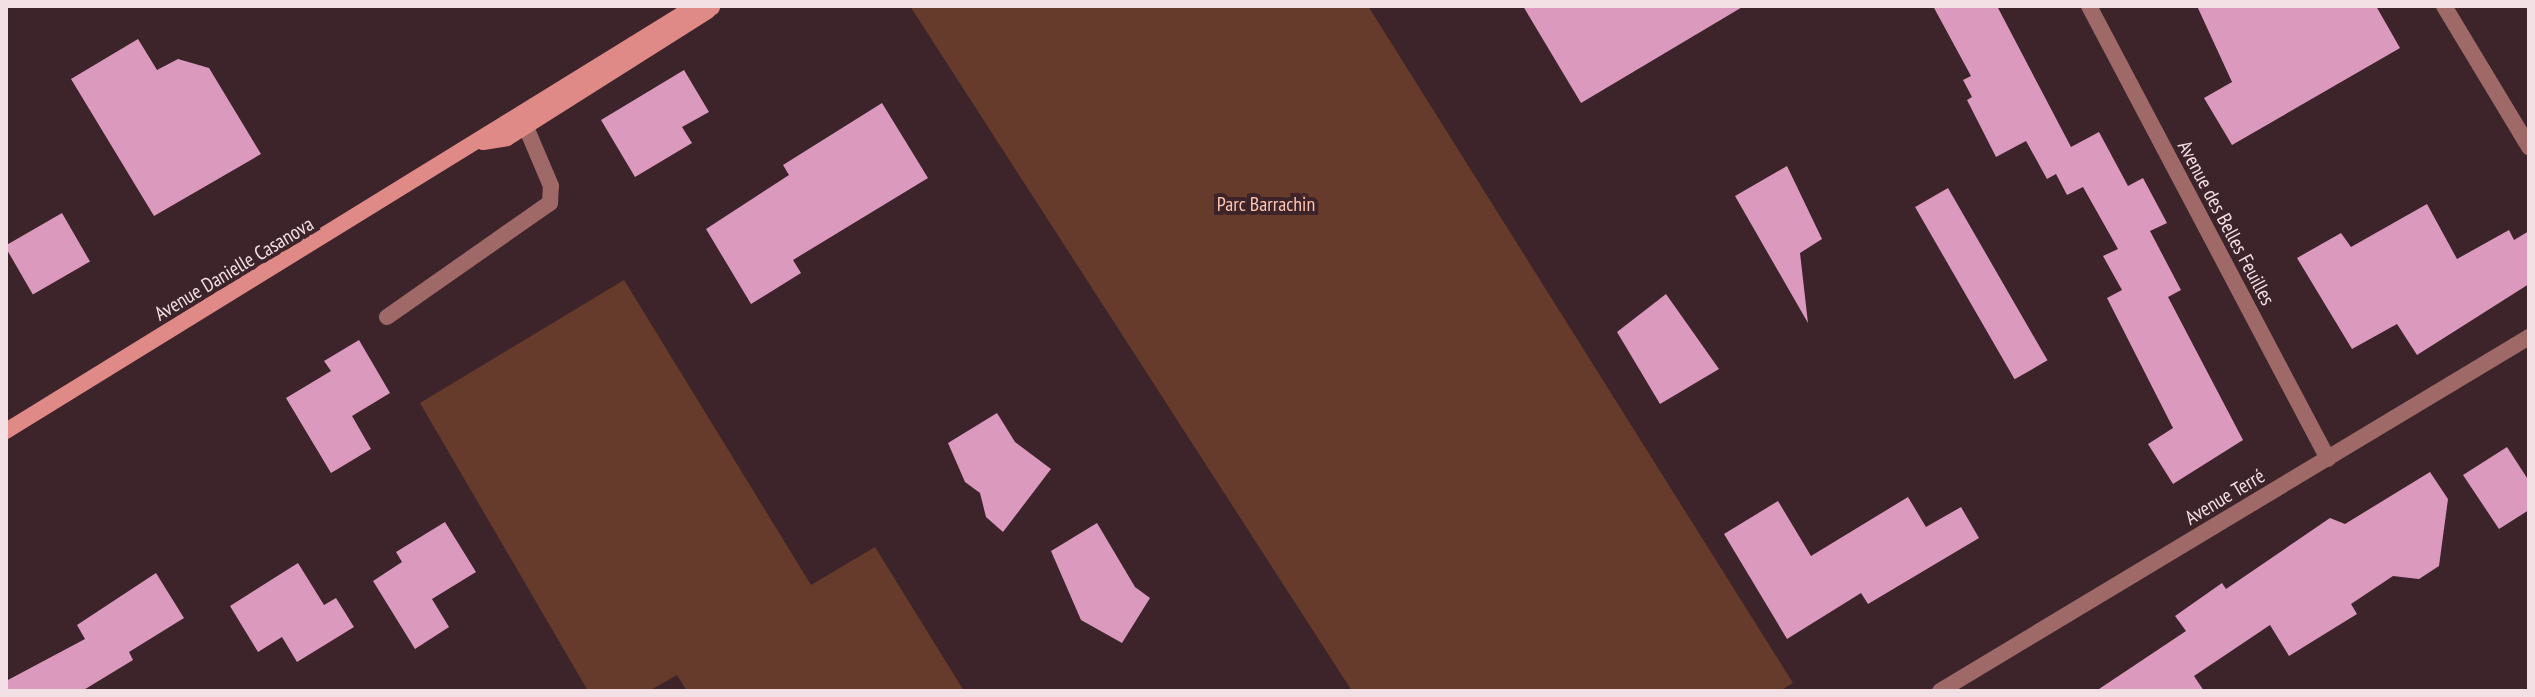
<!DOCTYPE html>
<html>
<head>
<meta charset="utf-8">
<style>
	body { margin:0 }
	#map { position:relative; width:2535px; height:697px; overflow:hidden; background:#3d232a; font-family:"PT Sans Narrow",sans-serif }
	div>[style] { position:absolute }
	.green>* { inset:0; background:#673b2b }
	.building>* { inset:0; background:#dc99be; transform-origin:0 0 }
	.lane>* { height:16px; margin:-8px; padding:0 8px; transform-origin:8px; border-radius:8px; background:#9f6967 }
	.street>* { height:16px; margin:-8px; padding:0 8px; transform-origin:8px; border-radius:8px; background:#9f6967 }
	.secondary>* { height:16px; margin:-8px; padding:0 8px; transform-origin:8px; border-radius:8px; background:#e08a88 }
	span { translate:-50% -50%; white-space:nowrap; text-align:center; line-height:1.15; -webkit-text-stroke:8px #3d232a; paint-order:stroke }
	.park-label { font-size:20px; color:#fec3ae }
	.street-label { font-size:20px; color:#f3e0e4 }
	.frame { position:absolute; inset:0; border:8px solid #f3e0e4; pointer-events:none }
</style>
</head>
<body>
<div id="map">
	<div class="green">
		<i style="clip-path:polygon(910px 6px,1368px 6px,1793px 683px,1780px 691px,1352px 691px)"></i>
		<i style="clip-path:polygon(624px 280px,811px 585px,875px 547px,964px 691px,687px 691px,677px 675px,649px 691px,588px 691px,420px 403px)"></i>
	</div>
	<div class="building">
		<i style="clip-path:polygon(1523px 6px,1744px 6px,1581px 103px)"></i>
		<i style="clip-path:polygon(1933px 6px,1997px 6px,2071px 147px,2099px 132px,2128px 186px,2143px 178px,2167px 223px,2150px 231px,2181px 290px,2168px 297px,2243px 440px,2173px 484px,2148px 444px,2173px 428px,2107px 298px,2122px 290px,2103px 256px,2118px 249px,2083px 187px,2067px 195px,2056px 174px,2047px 179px,2026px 141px,1996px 157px,1967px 100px,1972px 97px,1963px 80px,1971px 76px)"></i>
		<i style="clip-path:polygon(2197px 6px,2376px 6px,2400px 48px,2232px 145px,2204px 98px,2232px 82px)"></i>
		<i style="clip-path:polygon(138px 39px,157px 70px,178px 59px,209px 68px,261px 154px,154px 216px,71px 79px)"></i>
		<i style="clip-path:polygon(684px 70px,709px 112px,682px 127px,692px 143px,635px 177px,601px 120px)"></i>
		<i style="clip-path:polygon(882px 103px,928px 178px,793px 260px,801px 273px,751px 304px,706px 229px,789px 175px,783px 165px)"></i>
		<i style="clip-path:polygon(1787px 166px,1822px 239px,1800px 253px,1808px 323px,1735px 196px)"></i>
		<i style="left:1948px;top:188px;width:199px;height:38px;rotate:60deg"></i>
		<i style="clip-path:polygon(2427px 204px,2457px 259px,2509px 230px,2514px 240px,2529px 231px,2529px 284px,2417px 355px,2397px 324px,2352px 349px,2297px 258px,2341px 233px,2351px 247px)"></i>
		<i style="left:62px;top:213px;width:56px;height:66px;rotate:60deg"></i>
		<i style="clip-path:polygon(1666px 294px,1719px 369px,1660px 404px,1617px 332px)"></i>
		<i style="clip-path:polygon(359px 340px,390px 393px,352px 416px,371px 449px,331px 473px,286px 398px,331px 371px,324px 361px)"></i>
		<i style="clip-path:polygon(997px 413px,1015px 442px,1051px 469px,1003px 532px,986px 517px,980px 493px,965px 482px,948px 443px)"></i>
		<i style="clip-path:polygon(2507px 447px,2529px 481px,2529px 510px,2499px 529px,2463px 475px)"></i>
		<i style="clip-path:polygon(2430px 472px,2448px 499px,2439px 566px,2419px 579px,2393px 576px,2351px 604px,2357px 614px,2289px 656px,2270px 625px,2194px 676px,2204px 691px,2096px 691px,2186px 631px,2175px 616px,2222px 583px,2226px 589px,2330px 518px,2345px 524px)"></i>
		<i style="clip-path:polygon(1908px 497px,1926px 527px,1961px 507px,1979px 538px,1868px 604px,1861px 593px,1787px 639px,1724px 534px,1778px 501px,1811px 556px)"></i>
		<i style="clip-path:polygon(445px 522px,476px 572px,432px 599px,449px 627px,415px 649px,373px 581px,402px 562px,396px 552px)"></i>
		<i style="clip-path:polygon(1097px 523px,1135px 587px,1150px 598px,1122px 643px,1081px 620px,1051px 551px)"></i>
		<i style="clip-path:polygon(298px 563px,324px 605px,336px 598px,354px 627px,297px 662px,282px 637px,258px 652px,230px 606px)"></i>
		<i style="clip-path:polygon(156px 573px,184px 618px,129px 652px,133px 660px,82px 691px,6px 691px,6px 681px,85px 639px,77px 625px)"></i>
	</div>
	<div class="lane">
		<i style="left:2444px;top:6px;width:165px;rotate:58.9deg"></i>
		<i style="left:387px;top:317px;width:199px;rotate:-35deg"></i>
		<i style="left:550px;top:203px;width:17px;rotate:-87deg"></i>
		<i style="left:551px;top:186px;width:64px;rotate:-113deg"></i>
	</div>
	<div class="street">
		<i style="left:2089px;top:6px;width:512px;rotate:62.18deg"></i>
		<i style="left:1940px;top:691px;width:687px;rotate:-31.01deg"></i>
	</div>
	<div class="secondary">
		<i style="left:483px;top:142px;width:24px;rotate:-9deg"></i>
		<i style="left:507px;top:138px;width:238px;rotate:-32.3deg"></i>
		<i style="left:6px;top:431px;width:793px;rotate:-31.65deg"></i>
		<i style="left:681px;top:15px;width:32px;rotate:-14deg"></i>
	</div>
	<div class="park-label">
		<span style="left:1266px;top:204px">Parc Barrachin</span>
	</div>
	<div class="street-label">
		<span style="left:2226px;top:223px;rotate:62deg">Avenue des Belles Feuilles</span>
		<span style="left:234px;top:269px;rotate:-31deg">Avenue Danielle Casanova</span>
		<span style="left:2225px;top:497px;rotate:-31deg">Avenue Terré</span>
	</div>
	<div class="frame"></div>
</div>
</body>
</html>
